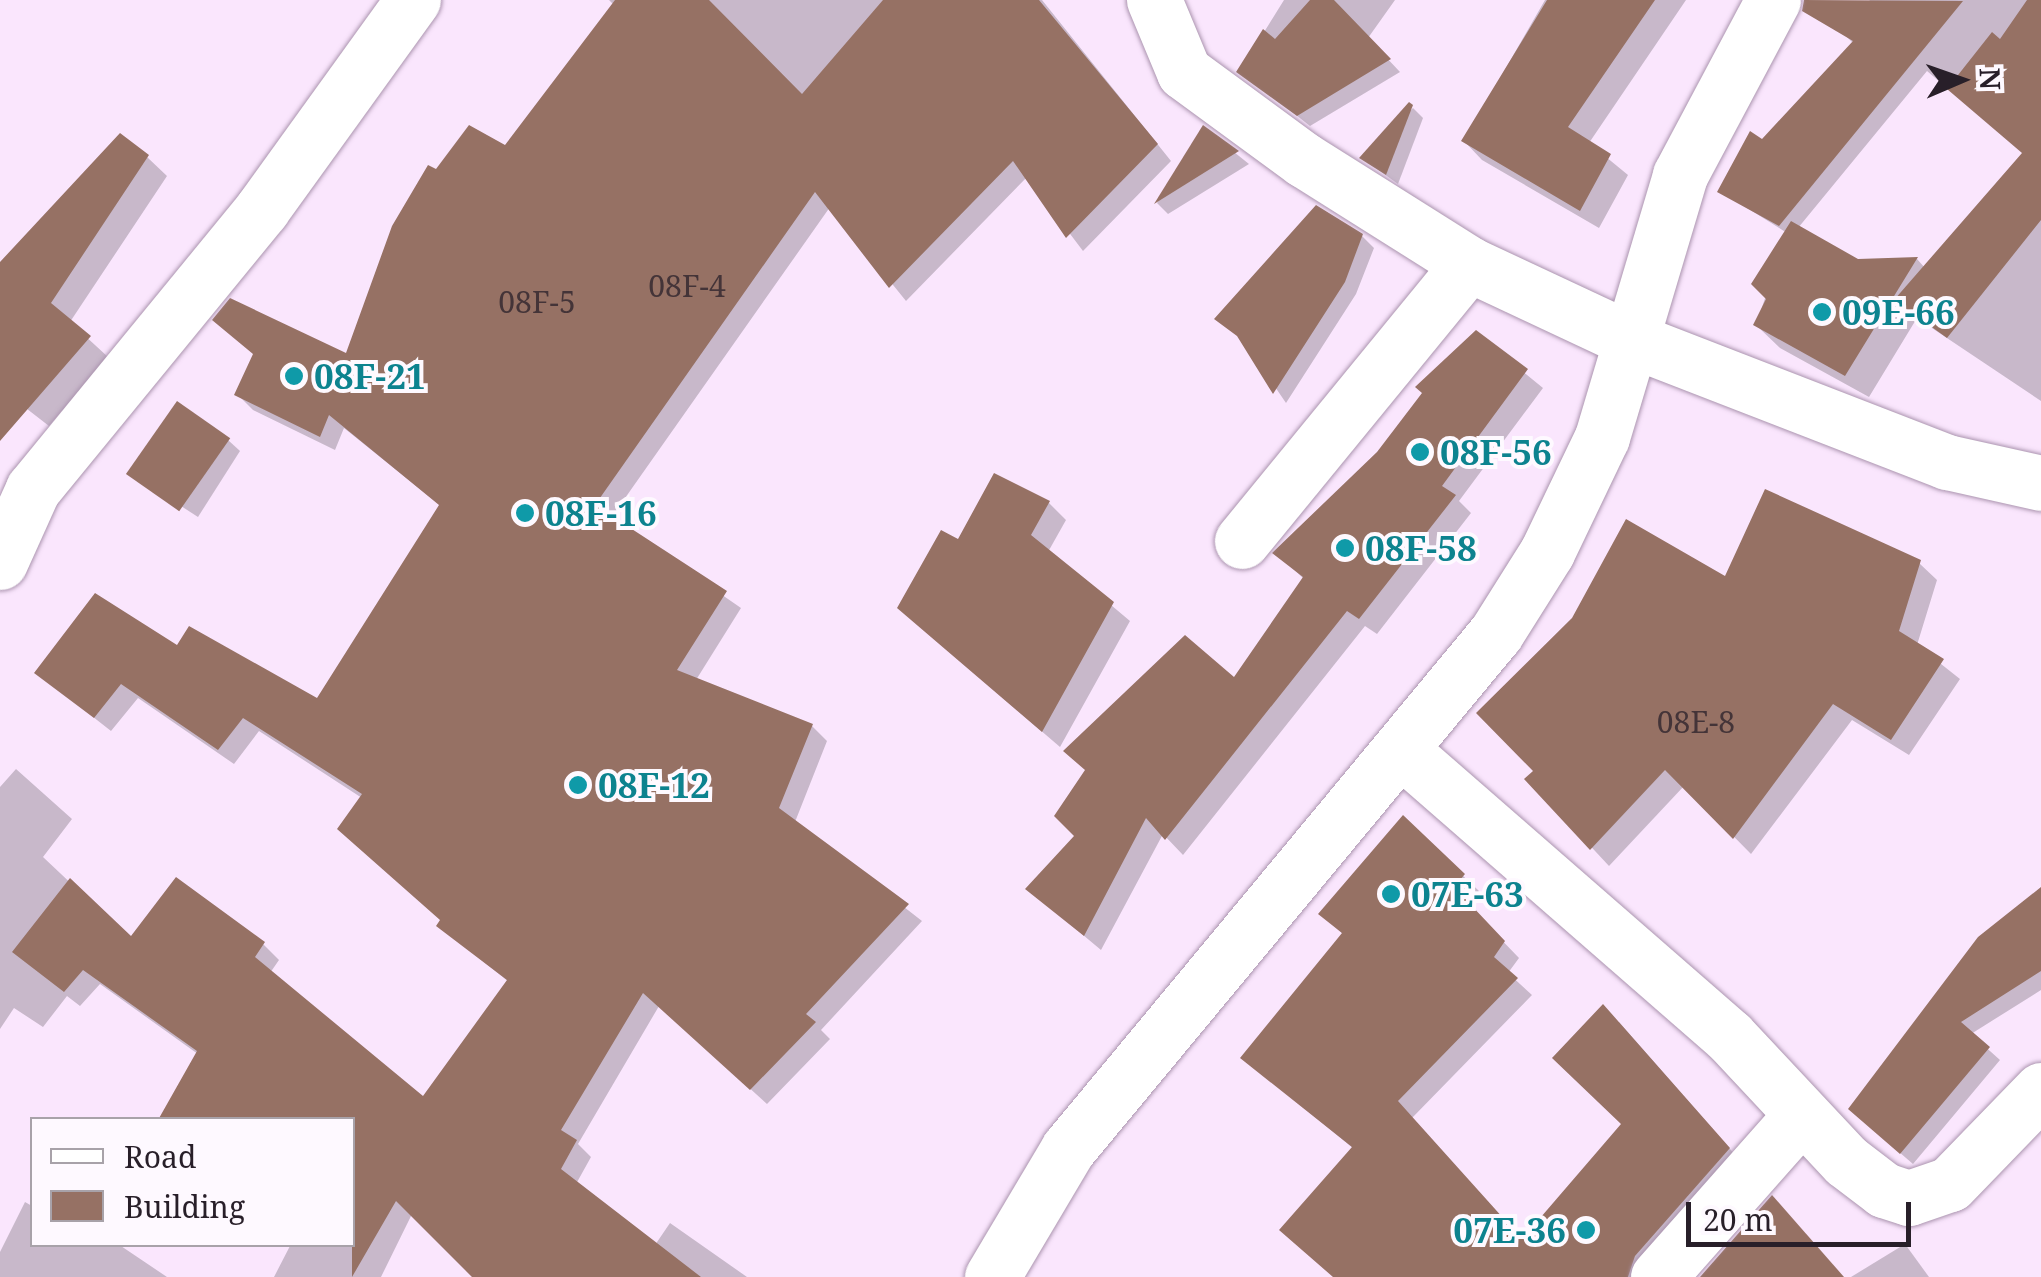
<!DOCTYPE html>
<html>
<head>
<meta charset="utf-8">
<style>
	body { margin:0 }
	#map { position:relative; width:2041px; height:1277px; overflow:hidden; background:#fae6fd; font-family:"Noto Serif",serif }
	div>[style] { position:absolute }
	.shadow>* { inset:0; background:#0003 }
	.building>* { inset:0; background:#967164; transform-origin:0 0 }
	.roads { filter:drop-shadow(0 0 2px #ab94af) drop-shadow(0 0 2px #ab94af) }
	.minor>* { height:55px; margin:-27.5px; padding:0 27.5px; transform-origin:27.5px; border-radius:27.5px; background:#fff }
	.dots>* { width:28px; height:28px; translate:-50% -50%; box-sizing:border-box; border:5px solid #fef9ff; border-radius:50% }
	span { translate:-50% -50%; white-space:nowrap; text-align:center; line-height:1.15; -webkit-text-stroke:8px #fef9ff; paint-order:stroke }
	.number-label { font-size:30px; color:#443438 }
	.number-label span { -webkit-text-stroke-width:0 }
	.culture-label { font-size:35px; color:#0d838f; font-weight:700 }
	.left { translate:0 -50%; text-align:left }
	.right { translate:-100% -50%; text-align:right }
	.legend { position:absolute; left:30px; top:1117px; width:325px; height:130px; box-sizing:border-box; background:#fef9ff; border:2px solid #a8a2a9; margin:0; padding:12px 18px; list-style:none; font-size:30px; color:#281f29 }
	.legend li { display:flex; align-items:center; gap:20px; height:50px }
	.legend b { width:50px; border:2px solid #a8a2a9 }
	.north { position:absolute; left:1911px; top:30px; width:100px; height:100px; -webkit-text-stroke:8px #fef9ff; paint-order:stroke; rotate:88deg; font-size:28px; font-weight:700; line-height:40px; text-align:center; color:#281f29 }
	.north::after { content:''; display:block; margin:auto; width:35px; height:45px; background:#281f29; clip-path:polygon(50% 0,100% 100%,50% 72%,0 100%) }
	.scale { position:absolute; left:1686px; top:1202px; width:225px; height:45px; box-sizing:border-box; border:5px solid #281f29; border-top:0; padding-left:12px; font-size:30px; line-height:35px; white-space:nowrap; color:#281f29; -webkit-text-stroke:8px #fef9ff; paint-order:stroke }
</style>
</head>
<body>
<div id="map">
	<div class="shadow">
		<i style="clip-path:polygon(609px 0,1042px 0,1171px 161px,1083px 251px,1027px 177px,906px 301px,830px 207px,611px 518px,741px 608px,696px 680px,812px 726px,827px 741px,795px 822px,922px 921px,821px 1030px,830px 1039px,767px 1104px,659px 1006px,578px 1144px,591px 1157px,576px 1184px,655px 1245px,670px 1223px,747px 1277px,476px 1277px,412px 1214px,381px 1277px,274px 1277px,291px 1244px,352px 1244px,352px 1120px,251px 1092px,100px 984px,80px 1006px,67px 996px,43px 1027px,14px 1008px,0 1029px,0 787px,16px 769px,72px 819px,43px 857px,131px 940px,263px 944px,279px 960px,270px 973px,424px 1099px,509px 982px,439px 926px,442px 921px,362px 798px,259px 731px,234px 764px,138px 698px,111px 731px,37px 673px,178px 649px,317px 701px,441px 506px,344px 428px,335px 450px,253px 410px,237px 394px,255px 355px,215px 320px,347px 357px,437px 172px,505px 148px,614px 5px)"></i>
		<i style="clip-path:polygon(1284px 0,1395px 0,1368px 38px,1400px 72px,1310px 126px,1240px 71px)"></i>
		<i style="clip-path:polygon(1545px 0,1686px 0,1589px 143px,1628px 175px,1599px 228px,1482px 160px,1464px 141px)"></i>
		<i style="clip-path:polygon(evenodd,1870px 0,2041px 0,2041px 401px,1917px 318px,1869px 397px,1780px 348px,1756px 325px,1787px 233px,1720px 191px,1854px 44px,1844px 34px,1870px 0,1927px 71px,2025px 154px,1925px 268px,1917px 259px,1857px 261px,1798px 228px,1927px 71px)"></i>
		<i style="clip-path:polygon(1413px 108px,1423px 118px,1398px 184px,1362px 158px)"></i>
		<i style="clip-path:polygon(1204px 128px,1249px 164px,1168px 214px,1157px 203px)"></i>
		<i style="clip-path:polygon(147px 157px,167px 176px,70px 322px,108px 357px,49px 426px,0 388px,0 271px)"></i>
		<i style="clip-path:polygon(1362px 236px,1374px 248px,1356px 294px,1286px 403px,1243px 340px,1218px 319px)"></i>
		<i style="clip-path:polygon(1477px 334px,1543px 388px,1459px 501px,1471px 513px,1377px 634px,1365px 626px,1183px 855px,1163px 834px,1101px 950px,1028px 889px,1234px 681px,1304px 579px,1276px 553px,1378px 454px)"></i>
		<i style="clip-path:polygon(228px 440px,240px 451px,198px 517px,133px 475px)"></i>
		<i style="clip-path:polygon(1049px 503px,1066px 520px,1048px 552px,1130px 621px,1060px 747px,918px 625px,959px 543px)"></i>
		<i style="clip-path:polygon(1919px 563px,1937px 580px,1917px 645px,1960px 679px,1909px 755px,1852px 720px,1751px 854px,1684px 786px,1609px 866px,1528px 779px,1726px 580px)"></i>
		<i style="clip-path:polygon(1403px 819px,1479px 891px,1467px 904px,1519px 958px,1508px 973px,1532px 995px,1412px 1118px,1523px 1242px,1625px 1125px,1619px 1022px,1744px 1165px,1648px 1277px,1334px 1277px,1354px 1149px,1243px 1058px,1344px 935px,1321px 914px)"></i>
		<i style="clip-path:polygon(2041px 917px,2041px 990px,1971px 1034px,2000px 1060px,1913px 1164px,1863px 1121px)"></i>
		<i style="clip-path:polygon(25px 1202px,32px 1206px,32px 1244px,118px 1244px,167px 1277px,0 1277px,0 1252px)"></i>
		<i style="clip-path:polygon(1905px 1244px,1929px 1277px,1851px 1277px)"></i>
	</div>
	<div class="building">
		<i style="clip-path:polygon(615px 0,709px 0,802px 94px,883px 0,1039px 0,1158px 144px,1066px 238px,1013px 161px,889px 288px,815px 192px,595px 505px,727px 591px,677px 670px,813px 724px,779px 808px,909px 904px,806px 1014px,816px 1022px,750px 1090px,643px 993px,561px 1130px,577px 1140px,561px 1169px,701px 1277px,472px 1277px,396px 1201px,352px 1277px,352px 1120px,158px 1120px,197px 1051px,83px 970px,64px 992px,12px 952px,70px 878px,131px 936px,176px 877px,265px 942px,255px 957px,423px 1096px,507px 980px,436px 926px,440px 920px,337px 829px,362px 794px,243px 718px,218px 750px,121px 684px,94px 718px,34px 673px,95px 593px,177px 645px,189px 626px,317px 698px,439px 505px,329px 415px,320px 437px,234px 395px,253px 354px,212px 320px,230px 298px,346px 353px,392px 226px,428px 165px,436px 169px,469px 125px,505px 145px)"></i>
		<i style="clip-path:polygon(1310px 0,1334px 0,1391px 59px,1297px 116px,1236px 72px,1263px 29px,1275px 39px)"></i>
		<i style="clip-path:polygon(1547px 0,1655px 0,1568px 127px,1611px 154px,1580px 211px,1461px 141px)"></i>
		<i style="clip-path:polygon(1804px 0,1963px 1px,1779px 226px,1717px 192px,1750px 131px,1762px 139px,1853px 41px,1802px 11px)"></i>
		<i style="clip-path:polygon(2027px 0,2041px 0,2041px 220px,1947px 338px,1894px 300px,2022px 153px,1947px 89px,1992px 32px,2000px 39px)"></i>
		<i style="clip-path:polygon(1409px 102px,1413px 105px,1386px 175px,1359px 158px)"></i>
		<i style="clip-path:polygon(1203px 125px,1239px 151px,1154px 204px)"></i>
		<i style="clip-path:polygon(120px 133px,149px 155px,51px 303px,91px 336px,0 441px,0 262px)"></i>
		<i style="clip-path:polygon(1316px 205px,1363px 234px,1345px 282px,1273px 394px,1237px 336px,1214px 319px)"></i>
		<i style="clip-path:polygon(1791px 221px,1858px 259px,1918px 257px,1845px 376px,1753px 325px,1766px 299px,1751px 284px)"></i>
		<i style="clip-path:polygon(1476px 330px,1528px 369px,1442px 486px,1456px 495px,1359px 619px,1347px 611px,1165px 840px,1146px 818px,1084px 936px,1025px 889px,1074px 836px,1054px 816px,1085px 770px,1063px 751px,1185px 635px,1234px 677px,1303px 577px,1272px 553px,1377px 452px,1422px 393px,1415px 387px)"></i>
		<i style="left:177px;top:401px;width:65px;height:89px;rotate:35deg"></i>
		<i style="clip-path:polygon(994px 473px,1050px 501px,1031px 535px,1114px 602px,1042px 732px,897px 608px,941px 530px,958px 539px)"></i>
		<i style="clip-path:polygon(1765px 489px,1921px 560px,1899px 631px,1944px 659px,1891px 740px,1833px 704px,1733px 839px,1665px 770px,1590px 850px,1524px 779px,1533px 771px,1476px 713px,1572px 618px,1626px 519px,1725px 576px)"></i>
		<i style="clip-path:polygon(1403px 815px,1465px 874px,1454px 887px,1505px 941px,1494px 957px,1518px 978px,1398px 1101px,1522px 1239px,1621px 1124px,1552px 1058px,1603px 1004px,1730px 1148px,1635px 1256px,1628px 1277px,1333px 1277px,1279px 1230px,1352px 1147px,1240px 1058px,1342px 933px,1318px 914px)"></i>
		<i style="clip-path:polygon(2041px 887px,2041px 971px,1961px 1022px,1990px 1047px,1900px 1154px,1848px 1109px,1978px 937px)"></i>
		<i style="clip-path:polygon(1772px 1195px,1844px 1277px,1700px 1277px)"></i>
	</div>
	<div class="roads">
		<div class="minor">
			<i style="left:1154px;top:0;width:78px;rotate:67.4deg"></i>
			<i style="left:1184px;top:72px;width:149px;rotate:36.3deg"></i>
			<i style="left:1304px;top:160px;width:195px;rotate:32.2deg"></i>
			<i style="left:1469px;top:264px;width:174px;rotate:25.1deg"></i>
			<i style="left:1627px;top:338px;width:343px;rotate:21.2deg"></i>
			<i style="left:1947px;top:462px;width:96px;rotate:12.6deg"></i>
			<i style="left:1242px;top:541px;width:358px;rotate:-50.7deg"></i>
			<i style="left:0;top:562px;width:80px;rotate:-65.7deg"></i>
			<i style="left:33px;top:489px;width:362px;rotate:-50.7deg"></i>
			<i style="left:262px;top:209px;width:258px;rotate:-54.2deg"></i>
			<i style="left:1401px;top:750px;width:435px;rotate:41.1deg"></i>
			<i style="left:1729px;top:1036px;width:171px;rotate:46.9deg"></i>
			<i style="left:1846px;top:1161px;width:48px;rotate:37.3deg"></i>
			<i style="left:1884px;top:1190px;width:26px;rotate:18deg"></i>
			<i style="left:1909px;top:1198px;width:43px;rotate:-18.9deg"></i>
			<i style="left:1950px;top:1184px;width:131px;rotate:-45.9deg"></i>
			<i style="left:992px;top:1277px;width:149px;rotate:-59.3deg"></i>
			<i style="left:1068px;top:1149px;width:670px;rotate:-50.33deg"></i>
			<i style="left:1496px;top:633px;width:96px;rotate:-57.8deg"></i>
			<i style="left:1547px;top:552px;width:127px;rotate:-64.4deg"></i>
			<i style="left:1602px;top:437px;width:273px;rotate:-73.4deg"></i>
			<i style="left:1680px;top:175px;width:198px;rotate:-62deg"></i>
			<i style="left:1658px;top:1277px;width:217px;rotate:-48.5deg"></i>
		</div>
	</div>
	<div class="dots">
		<i style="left:1822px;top:312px;background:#0f9aa8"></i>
		<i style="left:294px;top:376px;background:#0f9aa8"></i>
		<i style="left:1420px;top:452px;background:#0f9aa8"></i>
		<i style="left:525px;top:513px;background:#0f9aa8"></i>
		<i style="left:1345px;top:548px;background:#0f9aa8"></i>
		<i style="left:578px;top:785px;background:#0f9aa8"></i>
		<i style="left:1391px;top:894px;background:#0f9aa8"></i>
		<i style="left:1586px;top:1230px;background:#0f9aa8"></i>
	</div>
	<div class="number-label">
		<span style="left:687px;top:286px">08F-4</span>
		<span style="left:537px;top:302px">08F-5</span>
		<span style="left:1696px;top:722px">08E-8</span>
	</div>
	<div class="culture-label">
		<span class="left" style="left:1842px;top:312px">09E-66</span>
		<span class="left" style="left:314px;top:376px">08F-21</span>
		<span class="left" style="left:1440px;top:452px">08F-56</span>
		<span class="left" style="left:545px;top:513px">08F-16</span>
		<span class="left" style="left:1365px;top:548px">08F-58</span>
		<span class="left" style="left:598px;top:785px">08F-12</span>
		<span class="left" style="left:1411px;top:894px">07E-63</span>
		<span class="right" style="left:1566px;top:1230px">07E-36</span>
	</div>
	<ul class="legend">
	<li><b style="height:12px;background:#fff"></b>Road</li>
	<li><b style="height:28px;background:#967164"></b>Building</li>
	</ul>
	<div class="north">N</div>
	<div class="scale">20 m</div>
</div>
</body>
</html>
